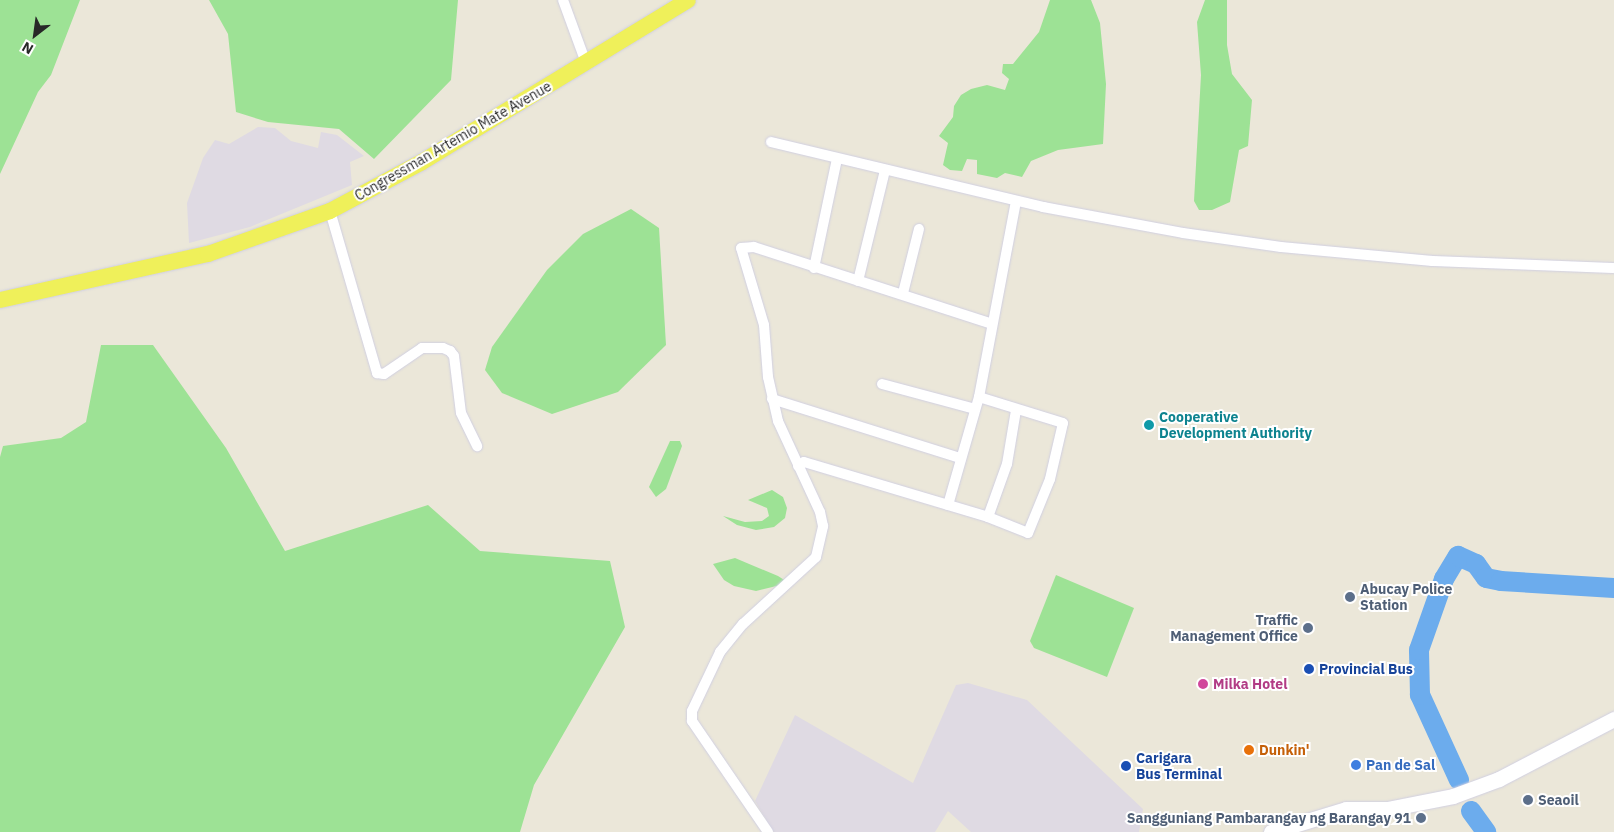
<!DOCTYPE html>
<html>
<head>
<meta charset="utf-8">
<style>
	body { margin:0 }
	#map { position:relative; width:1614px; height:832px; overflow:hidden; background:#ebe7d9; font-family:"IBM Plex Sans",sans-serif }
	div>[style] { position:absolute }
	.industrial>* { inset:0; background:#dfdae3 }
	.green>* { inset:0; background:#9de295 }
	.river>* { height:20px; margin:-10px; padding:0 10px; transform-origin:10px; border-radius:10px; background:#6caced }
	.roads { filter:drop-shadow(0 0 1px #d0cfe1) drop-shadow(0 0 1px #d0cfe1) }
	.minor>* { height:10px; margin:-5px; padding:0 5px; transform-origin:5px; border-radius:5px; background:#fff }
	.secondary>* { height:15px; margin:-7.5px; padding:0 7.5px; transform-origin:7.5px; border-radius:7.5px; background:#fff }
	.primary>* { height:16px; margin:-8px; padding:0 8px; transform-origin:8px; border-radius:8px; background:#eff05a }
	.dots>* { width:14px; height:14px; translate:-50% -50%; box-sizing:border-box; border:2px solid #fff; border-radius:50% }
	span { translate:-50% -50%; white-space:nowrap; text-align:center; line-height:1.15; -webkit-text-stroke:4px #fff; paint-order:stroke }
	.street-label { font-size:14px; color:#282828 }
	.culture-label { font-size:14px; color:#0d838f; font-weight:700 }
	.left { translate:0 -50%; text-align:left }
	.service-label { font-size:14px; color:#4e5e75; font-weight:700 }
	.right { translate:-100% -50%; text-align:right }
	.transit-label { font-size:14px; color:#164399; font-weight:700 }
	.hotel-label { font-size:14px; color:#b23c85; font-weight:700 }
	.food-label { font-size:14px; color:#c56008; font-weight:700 }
	.shop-label { font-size:14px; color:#366cbe; font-weight:700 }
	.north { position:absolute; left:10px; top:10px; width:50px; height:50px; -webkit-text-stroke:4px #fff; paint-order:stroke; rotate:210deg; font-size:14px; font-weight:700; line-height:20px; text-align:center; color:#282828 }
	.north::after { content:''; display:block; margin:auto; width:18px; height:22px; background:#282828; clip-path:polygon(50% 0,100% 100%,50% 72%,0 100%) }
</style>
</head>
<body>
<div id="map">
	<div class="industrial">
		<i style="clip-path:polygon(258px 127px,275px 128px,291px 141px,318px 148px,321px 132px,337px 135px,364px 156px,350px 162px,352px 185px,250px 227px,189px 243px,187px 203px,203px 158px,215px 140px,229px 144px)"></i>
		<i style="clip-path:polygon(968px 683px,1027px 700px,1143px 809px,1139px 832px,971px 832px,948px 811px,935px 832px,774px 832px,755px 801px,795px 715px,913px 783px,956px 685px)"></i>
	</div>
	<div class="green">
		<i style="clip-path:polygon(0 0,80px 0,51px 75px,38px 92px,0 174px)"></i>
		<i style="clip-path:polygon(209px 0,458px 0,451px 80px,374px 159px,339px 129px,268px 122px,236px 112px,228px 34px)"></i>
		<i style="clip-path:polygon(1050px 0,1091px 0,1100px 23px,1106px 84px,1103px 144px,1058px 150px,1031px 161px,1022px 177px,1005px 173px,997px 178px,977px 174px,977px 160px,967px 159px,962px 171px,950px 170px,943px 165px,948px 143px,939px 136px,953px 117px,954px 106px,961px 95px,971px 89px,987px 85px,1005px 90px,1009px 79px,1002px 73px,1003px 64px,1013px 64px,1039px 32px)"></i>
		<i style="clip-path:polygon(1205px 0,1227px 0,1227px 45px,1232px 74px,1252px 100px,1248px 146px,1239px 150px,1230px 202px,1212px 210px,1199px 210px,1194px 201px,1201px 75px,1197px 22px)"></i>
		<i style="clip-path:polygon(631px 209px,659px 228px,666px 345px,618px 392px,552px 414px,502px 393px,485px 370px,492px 347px,547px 270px,583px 234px)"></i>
		<i style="clip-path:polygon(101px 345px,153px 345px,226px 448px,285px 551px,428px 505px,480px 551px,610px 561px,625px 627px,534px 785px,520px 832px,0 832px,0 457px,3px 446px,61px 438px,86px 422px)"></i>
		<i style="clip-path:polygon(670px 441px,680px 441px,682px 446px,666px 489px,656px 497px,649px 487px)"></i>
		<i style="clip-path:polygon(772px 490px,783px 497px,787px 508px,785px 518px,774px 527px,756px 530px,737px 525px,723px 516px,745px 522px,762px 521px,769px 516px,767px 508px,748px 500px)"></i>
		<i style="clip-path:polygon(735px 558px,778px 576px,789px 583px,756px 591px,734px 586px,724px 580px,713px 564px)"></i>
		<i style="clip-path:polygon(1056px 575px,1134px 608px,1107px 677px,1034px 648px,1030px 641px)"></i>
	</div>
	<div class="river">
		<i style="left:1459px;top:780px;width:94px;rotate:-114.6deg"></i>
		<i style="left:1420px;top:695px;width:45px;rotate:-91.3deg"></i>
		<i style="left:1419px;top:650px;width:75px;rotate:-70.6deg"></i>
		<i style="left:1444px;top:579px;width:27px;rotate:-59deg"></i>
		<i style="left:1458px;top:556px;width:20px;rotate:24deg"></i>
		<i style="left:1476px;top:564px;width:17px;rotate:54deg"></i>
		<i style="left:1486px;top:578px;width:15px;rotate:11deg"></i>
		<i style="left:1501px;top:581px;width:113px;rotate:3.5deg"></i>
		<i style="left:1471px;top:811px;width:26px;rotate:54deg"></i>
	</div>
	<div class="roads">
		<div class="minor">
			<i style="left:563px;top:0;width:67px;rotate:69.9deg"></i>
			<i style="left:771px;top:142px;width:280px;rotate:13.4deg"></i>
			<i style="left:1043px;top:207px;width:142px;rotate:10.5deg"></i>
			<i style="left:1183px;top:233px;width:99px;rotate:8.1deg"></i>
			<i style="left:1281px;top:247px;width:152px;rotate:5.3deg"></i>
			<i style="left:1432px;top:261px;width:182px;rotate:2.2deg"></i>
			<i style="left:330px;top:211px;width:169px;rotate:73.8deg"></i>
			<i style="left:377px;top:373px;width:7px;rotate:8deg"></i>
			<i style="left:384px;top:374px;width:46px;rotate:-34.4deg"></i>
			<i style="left:422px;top:348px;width:21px"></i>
			<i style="left:443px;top:348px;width:8px;rotate:23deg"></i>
			<i style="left:450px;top:351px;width:6px;rotate:51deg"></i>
			<i style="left:454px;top:356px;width:57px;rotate:83deg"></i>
			<i style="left:461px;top:413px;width:37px;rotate:64deg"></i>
			<i style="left:814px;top:268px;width:111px;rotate:-78.1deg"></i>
			<i style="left:858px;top:281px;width:114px;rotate:-76.3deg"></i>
			<i style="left:903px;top:293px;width:66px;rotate:-76deg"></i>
			<i style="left:882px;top:384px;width:96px;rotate:15deg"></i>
			<i style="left:772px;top:399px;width:197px;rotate:17.4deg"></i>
			<i style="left:798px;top:466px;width:7px;rotate:-34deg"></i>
			<i style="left:804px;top:462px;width:192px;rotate:16.6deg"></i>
			<i style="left:988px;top:517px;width:43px;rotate:21.8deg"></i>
			<i style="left:1028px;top:533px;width:58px;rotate:-67.8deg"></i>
			<i style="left:1050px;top:479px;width:57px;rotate:-76.9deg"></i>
			<i style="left:1063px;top:423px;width:88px;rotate:-162.8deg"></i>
			<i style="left:948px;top:505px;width:112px;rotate:-74deg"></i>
			<i style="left:979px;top:397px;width:199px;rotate:-79.3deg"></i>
			<i style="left:988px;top:517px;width:56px;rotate:-70.3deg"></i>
			<i style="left:1007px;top:464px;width:55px;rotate:-80.5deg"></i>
			<i style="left:768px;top:832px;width:135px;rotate:-124.4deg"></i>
			<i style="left:692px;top:721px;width:10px;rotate:-90deg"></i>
			<i style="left:692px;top:711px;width:65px;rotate:-64.6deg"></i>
			<i style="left:720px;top:652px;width:36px;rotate:-51deg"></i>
			<i style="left:743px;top:624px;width:99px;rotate:-42.5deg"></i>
			<i style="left:816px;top:557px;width:32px;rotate:-77deg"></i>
			<i style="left:823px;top:526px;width:14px;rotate:-102deg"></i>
			<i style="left:820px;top:512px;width:100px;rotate:-114.8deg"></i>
			<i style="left:778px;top:421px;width:45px;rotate:-102.8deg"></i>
			<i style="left:768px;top:377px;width:52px;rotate:-94.4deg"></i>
			<i style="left:764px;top:325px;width:80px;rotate:-106.6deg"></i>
			<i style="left:741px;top:248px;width:13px;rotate:-4deg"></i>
			<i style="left:754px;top:247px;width:250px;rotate:17.9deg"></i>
		</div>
		<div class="secondary">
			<i style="left:1271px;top:832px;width:78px;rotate:-17deg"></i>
			<i style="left:1346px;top:809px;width:41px"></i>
			<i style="left:1387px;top:809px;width:67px;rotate:-11.1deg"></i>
			<i style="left:1453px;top:796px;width:49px;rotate:-20.3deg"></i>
			<i style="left:1499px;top:779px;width:130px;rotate:-27.6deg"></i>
		</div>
		<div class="primary">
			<i style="left:0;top:300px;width:213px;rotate:-12.5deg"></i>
			<i style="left:208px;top:254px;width:129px;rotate:-19.4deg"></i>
			<i style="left:330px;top:211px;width:104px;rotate:-28deg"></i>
			<i style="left:422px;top:162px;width:311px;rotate:-31.3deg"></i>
		</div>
	</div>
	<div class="dots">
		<i style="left:1149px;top:425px;background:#0f9aa8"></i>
		<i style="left:1350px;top:597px;background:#5c6f8a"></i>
		<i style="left:1308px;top:628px;background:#5c6f8a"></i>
		<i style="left:1309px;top:669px;background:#1a4fb4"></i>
		<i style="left:1203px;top:684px;background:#d1479c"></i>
		<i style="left:1249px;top:750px;background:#e8710a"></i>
		<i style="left:1356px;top:765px;background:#3f7fe0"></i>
		<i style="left:1126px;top:766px;background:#1a4fb4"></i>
		<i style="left:1528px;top:800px;background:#5c6f8a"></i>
		<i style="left:1421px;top:818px;background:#5c6f8a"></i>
	</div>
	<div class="street-label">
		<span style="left:453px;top:141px;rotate:-30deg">Congressman Artemio Mate Avenue</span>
	</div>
	<div class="culture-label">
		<span class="left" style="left:1159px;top:425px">Cooperative<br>Development Authority</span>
	</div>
	<div class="service-label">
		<span class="left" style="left:1360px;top:597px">Abucay Police<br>Station</span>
		<span class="right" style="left:1298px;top:628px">Traffic<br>Management Office</span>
		<span class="left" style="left:1538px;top:800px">Seaoil</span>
		<span class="right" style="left:1411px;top:818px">Sangguniang Pambarangay ng Barangay 91</span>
	</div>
	<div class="transit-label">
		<span class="left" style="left:1319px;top:669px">Provincial Bus</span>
		<span class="left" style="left:1136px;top:766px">Carigara<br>Bus Terminal</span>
	</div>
	<div class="hotel-label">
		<span class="left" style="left:1213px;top:684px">Milka Hotel</span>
	</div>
	<div class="food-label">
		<span class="left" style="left:1259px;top:750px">Dunkin'</span>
	</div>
	<div class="shop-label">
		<span class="left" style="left:1366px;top:765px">Pan de Sal</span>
	</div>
	<div class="north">N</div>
</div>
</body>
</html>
